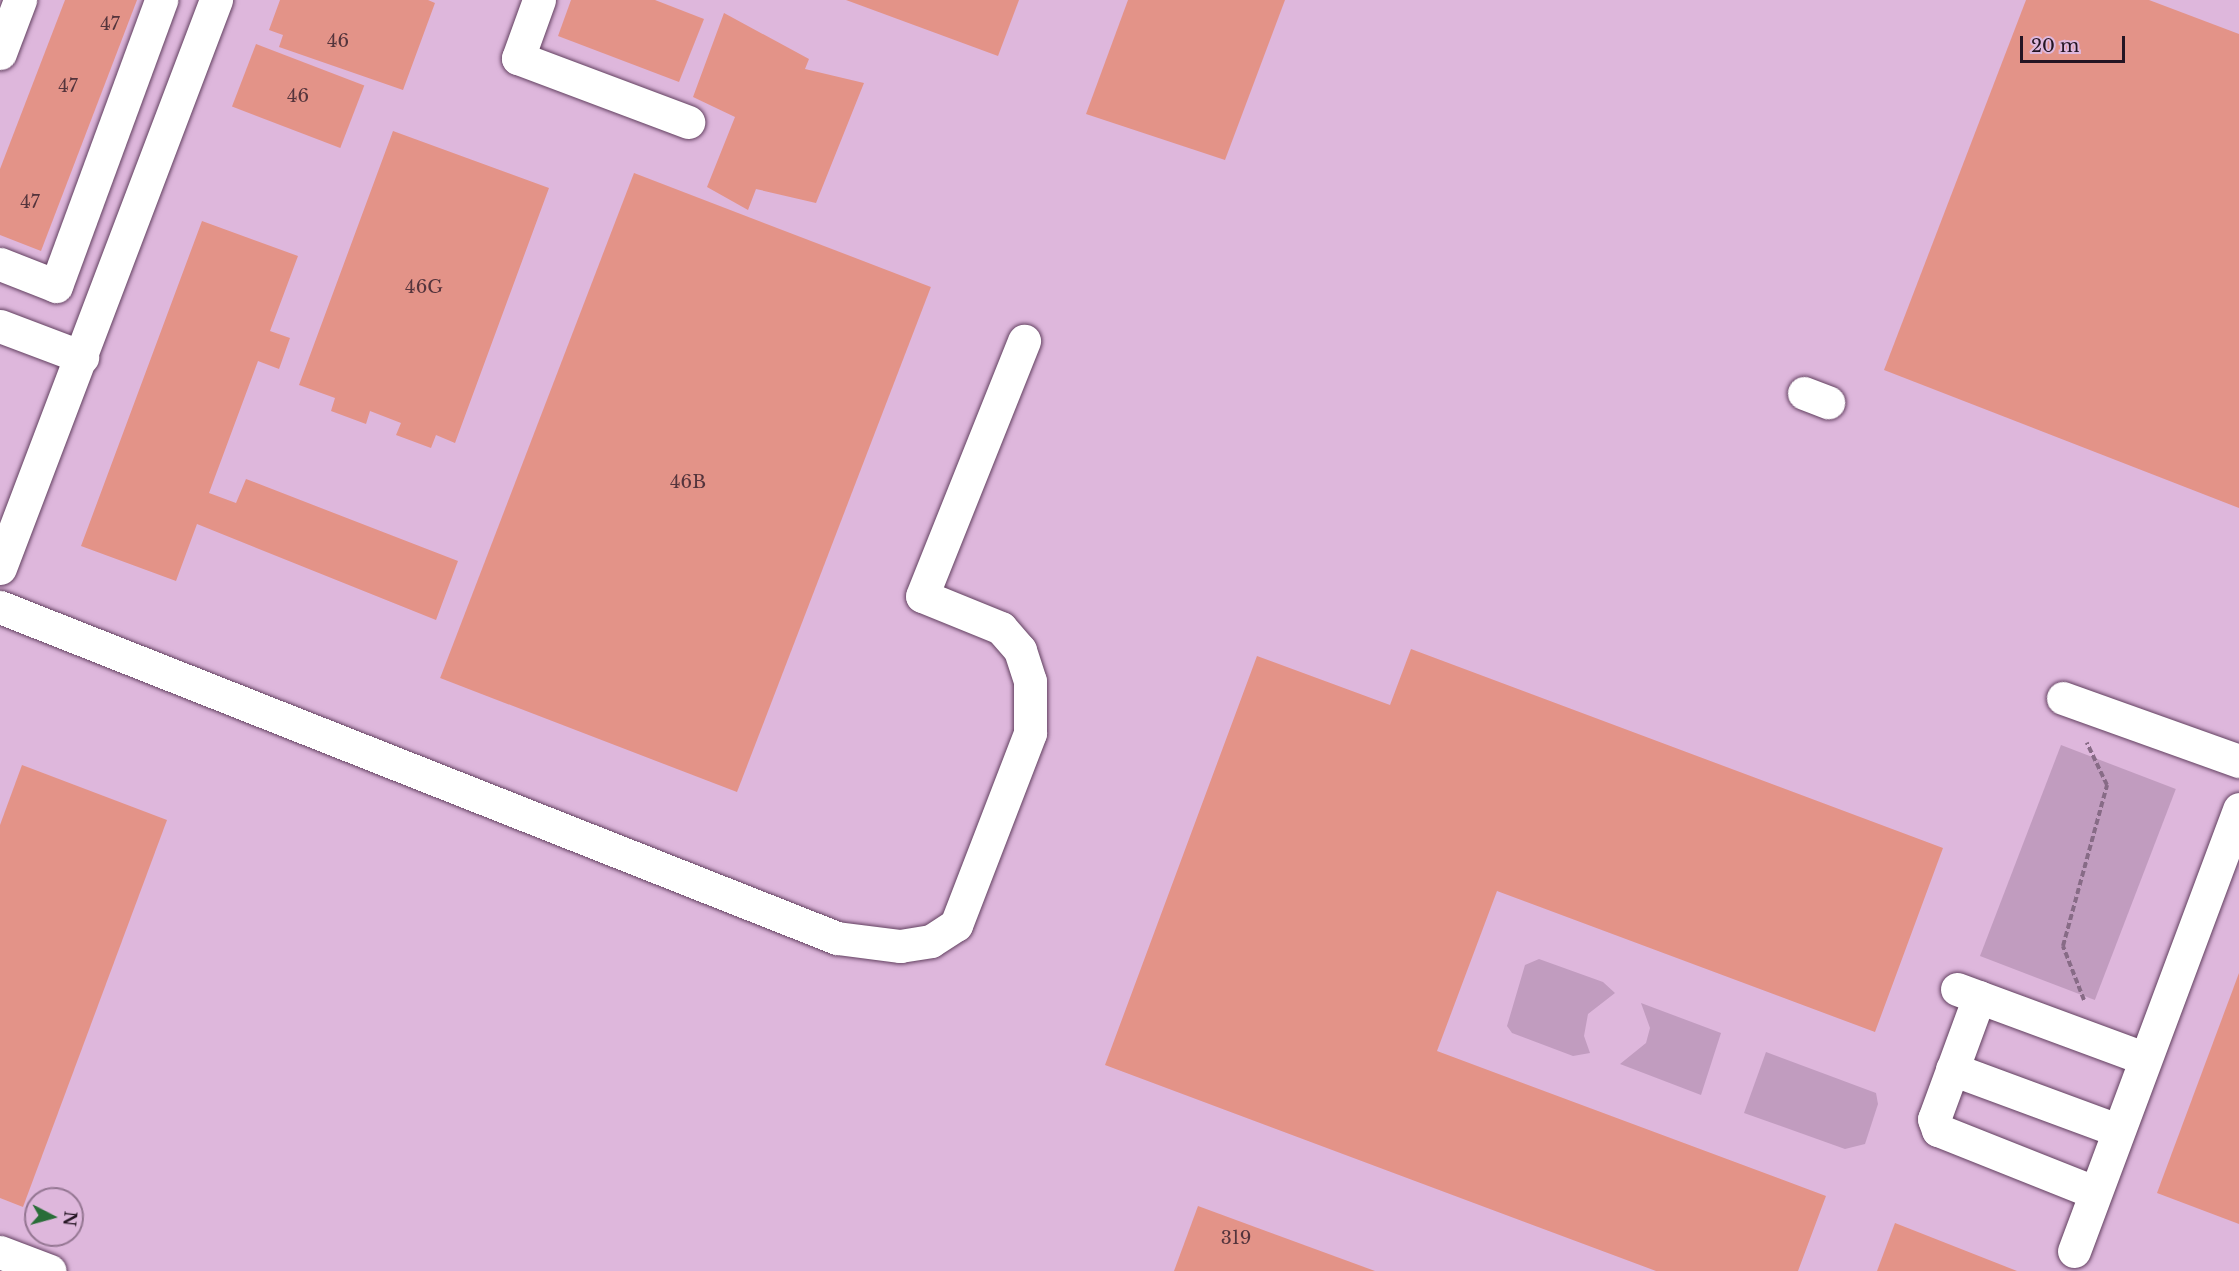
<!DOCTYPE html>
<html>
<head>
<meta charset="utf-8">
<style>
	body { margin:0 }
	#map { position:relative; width:2239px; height:1271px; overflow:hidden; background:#deb7dc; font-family:"Libre Baskerville",serif }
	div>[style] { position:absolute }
	.green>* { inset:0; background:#c19cbf; transform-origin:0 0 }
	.building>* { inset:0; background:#e39388; transform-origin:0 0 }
	.path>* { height:4px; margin-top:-2px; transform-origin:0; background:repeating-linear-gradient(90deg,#876b86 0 6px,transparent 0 9px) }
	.roads { filter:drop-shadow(0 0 2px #624060) drop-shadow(0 0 2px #624060) }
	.minor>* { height:33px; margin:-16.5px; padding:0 16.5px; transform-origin:16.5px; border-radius:16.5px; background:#fff }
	span { translate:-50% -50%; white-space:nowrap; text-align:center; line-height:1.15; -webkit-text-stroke:4.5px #deb7dc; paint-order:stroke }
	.number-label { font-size:18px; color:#54343c }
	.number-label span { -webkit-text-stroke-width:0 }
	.north { position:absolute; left:24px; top:1187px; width:60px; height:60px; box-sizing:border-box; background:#deb7dc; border:2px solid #947692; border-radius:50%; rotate:96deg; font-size:16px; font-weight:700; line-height:24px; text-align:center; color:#241523 }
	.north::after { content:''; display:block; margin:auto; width:21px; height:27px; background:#296d38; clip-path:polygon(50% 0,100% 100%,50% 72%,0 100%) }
	.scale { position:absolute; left:2020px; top:36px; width:105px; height:27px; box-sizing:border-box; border:3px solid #241523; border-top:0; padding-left:8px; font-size:18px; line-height:21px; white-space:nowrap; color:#241523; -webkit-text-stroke:4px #deb7dc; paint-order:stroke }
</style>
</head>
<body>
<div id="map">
	<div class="green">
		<i style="left:2061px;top:745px;width:123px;height:226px;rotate:21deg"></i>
		<i style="clip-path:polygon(1539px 959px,1603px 982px,1615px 993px,1588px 1014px,1584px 1036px,1590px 1053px,1573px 1056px,1512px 1033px,1507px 1026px,1525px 965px)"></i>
		<i style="clip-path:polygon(1641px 1003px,1721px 1033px,1701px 1095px,1620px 1064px,1646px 1043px,1650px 1028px)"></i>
		<i style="clip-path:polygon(1766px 1052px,1876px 1093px,1878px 1104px,1865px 1144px,1845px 1149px,1744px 1113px)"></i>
	</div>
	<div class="building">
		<i style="clip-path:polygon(65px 0,137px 0,41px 251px,0 235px,0 169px)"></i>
		<i style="clip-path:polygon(280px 0,428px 0,435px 3px,403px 90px,279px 47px,283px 35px,269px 30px)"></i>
		<i style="clip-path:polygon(571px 0,655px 0,704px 19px,679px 82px,558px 36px)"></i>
		<i style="clip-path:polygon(846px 0,1019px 0,998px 56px)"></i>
		<i style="clip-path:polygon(1128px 0,1285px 0,1225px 160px,1086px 114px)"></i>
		<i style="clip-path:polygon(2026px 0,2149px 0,2239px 34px,2239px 508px,1884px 370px)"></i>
		<i style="clip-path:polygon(724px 13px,809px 59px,805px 69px,864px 83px,816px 203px,756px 189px,748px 210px,707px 187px,735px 117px,693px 97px)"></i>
		<i style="left:256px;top:44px;width:116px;height:67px;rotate:21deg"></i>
		<i style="clip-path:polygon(393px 131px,549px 188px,455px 443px,436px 435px,431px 448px,396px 435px,401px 423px,370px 411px,366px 424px,331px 411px,335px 398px,299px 385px)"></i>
		<i style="left:634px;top:173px;width:318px;height:541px;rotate:21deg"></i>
		<i style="clip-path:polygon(202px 221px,298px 256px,270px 331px,290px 338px,279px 369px,258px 361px,209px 493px,236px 503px,246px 479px,458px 561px,436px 620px,197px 524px,176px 581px,81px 546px)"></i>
		<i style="clip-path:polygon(1411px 649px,1943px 848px,1875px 1032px,1497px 891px,1437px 1051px,1826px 1196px,1798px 1271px,1656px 1271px,1105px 1065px,1257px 656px,1390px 705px)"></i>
		<i style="clip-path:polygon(22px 765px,167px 820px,23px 1207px,0 1198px,0 825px)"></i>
		<i style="clip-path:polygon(2239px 973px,2239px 1224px,2157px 1193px)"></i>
		<i style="clip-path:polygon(1198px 1206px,1375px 1271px,1174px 1271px)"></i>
		<i style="clip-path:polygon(1895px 1223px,2017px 1271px,1877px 1271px)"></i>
	</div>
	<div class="path">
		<i style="left:2084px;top:1000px;width:58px;rotate:-111.3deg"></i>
		<i style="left:2063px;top:946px;width:167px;rotate:-74.7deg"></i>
		<i style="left:2107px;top:785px;width:47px;rotate:-115.5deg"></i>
	</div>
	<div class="roads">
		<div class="minor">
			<i style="left:539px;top:0;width:62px;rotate:109.9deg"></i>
			<i style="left:518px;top:58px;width:182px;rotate:20.6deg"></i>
			<i style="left:0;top:53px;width:57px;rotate:-69.3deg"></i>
			<i style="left:0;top:264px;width:60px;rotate:21.4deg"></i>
			<i style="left:56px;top:286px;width:305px;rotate:-69.8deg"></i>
			<i style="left:0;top:326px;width:88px;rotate:20.7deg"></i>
			<i style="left:1804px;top:393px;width:26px;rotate:21deg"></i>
			<i style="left:0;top:568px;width:608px;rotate:-69.18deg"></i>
			<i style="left:0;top:607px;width:900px;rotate:21.58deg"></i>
			<i style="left:837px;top:938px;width:64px;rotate:7.2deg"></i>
			<i style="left:900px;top:946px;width:31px;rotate:-9deg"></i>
			<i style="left:931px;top:941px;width:30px;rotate:-33deg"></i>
			<i style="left:956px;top:925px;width:206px;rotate:-68.9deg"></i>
			<i style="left:1030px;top:733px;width:52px;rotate:-90deg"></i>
			<i style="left:1030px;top:681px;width:33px;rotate:-108deg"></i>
			<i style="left:1020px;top:650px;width:29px;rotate:-131deg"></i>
			<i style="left:1001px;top:628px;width:85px;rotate:-157.9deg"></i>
			<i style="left:922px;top:596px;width:275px;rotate:-68.2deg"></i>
			<i style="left:2063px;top:698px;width:187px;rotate:19.7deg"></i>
			<i style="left:1957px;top:989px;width:199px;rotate:20.3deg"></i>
			<i style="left:1979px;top:997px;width:130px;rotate:110.2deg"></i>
			<i style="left:1934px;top:1119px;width:12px;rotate:70deg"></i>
			<i style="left:1938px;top:1130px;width:168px;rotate:21.7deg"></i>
			<i style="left:1952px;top:1069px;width:176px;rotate:20.3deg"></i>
			<i style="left:2074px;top:1251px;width:472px;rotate:-69.5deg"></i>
			<i style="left:0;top:1252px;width:53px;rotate:20.8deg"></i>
		</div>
	</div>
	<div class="number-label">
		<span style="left:110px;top:24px">47</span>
		<span style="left:338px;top:41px">46</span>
		<span style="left:68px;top:86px">47</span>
		<span style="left:298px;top:96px">46</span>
		<span style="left:30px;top:202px">47</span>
		<span style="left:424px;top:287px">46G</span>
		<span style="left:688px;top:482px">46B</span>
		<span style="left:1236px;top:1238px">319</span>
	</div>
	<div class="north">N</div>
	<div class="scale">20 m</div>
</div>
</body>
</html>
